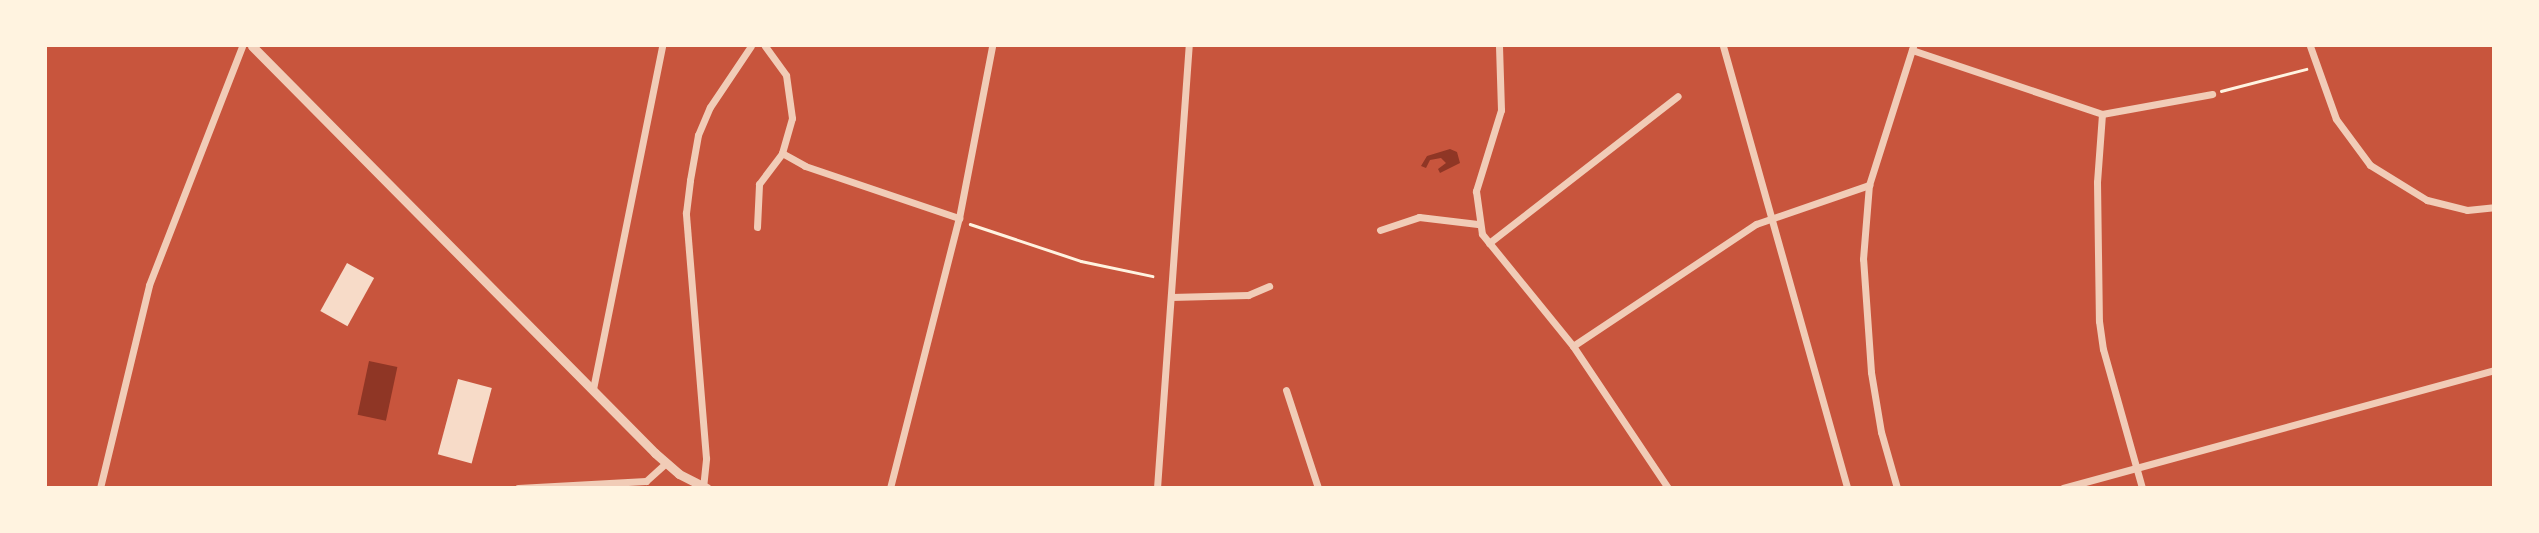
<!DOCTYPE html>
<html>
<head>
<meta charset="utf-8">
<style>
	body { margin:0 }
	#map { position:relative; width:2539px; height:533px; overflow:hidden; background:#c8553d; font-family:Cabin,sans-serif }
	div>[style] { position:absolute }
	.water>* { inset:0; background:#8f3625; transform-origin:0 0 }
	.building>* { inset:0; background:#f7dbc8; transform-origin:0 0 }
	.path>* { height:2.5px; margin:-1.25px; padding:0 1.25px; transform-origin:1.25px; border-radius:1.25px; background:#fff3e0 }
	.minor>* { height:7px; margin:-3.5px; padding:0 3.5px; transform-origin:3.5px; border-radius:3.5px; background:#f1ccb7 }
	.tertiary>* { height:9px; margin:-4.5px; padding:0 4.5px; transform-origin:4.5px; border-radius:4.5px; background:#f1ccb7 }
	span { translate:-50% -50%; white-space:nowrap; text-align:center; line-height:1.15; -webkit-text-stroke:5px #fff3e0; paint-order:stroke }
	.frame { position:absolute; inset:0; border:47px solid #fff3e0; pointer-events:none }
</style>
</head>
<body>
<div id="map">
	<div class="water">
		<i style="clip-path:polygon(1450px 149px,1457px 152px,1460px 163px,1440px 173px,1438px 169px,1446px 163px,1441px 158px,1430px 160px,1426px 168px,1421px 166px,1427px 156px)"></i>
		<i style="left:369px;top:361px;width:29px;height:55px;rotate:12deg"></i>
	</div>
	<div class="building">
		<i style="left:347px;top:263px;width:31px;height:55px;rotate:29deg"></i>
		<i style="left:458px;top:379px;width:35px;height:78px;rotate:15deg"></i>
	</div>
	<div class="path">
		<i style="left:2221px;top:91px;width:88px;rotate:-14.5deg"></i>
		<i style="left:970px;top:224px;width:117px;rotate:18.4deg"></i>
		<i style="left:1081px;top:261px;width:73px;rotate:11.9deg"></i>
	</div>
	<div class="minor">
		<i style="left:1499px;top:46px;width:64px;rotate:88.2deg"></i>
		<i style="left:1501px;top:110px;width:85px;rotate:107.2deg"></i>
		<i style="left:1476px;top:191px;width:43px;rotate:82.1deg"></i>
		<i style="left:1482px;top:234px;width:144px;rotate:50.9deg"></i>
		<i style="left:1573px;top:346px;width:171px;rotate:56.2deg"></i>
		<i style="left:1723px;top:46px;width:459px;rotate:74.3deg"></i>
		<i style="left:2310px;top:46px;width:77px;rotate:70.4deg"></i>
		<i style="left:2336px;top:119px;width:57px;rotate:53.5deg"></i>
		<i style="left:2370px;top:165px;width:67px;rotate:31.6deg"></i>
		<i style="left:2427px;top:200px;width:41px;rotate:14deg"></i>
		<i style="left:2467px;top:210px;width:27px;rotate:-6deg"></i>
		<i style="left:1912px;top:50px;width:200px;rotate:18.6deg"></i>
		<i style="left:2102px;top:114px;width:112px;rotate:-10.3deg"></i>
		<i style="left:2102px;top:114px;width:68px;rotate:94.2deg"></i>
		<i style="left:2097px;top:182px;width:139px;rotate:89.2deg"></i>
		<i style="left:2099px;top:321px;width:28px;rotate:82deg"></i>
		<i style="left:2103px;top:349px;width:144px;rotate:74.3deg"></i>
		<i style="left:782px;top:153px;width:26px;rotate:29deg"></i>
		<i style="left:805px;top:166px;width:163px;rotate:18.7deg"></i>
		<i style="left:757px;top:227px;width:43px;rotate:-87.3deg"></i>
		<i style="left:759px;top:184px;width:39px;rotate:-53deg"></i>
		<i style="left:782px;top:153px;width:36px;rotate:-74deg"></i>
		<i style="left:792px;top:118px;width:43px;rotate:-97.9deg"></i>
		<i style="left:786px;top:75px;width:36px;rotate:-126deg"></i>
		<i style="left:1380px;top:230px;width:41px;rotate:-18.4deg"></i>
		<i style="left:1419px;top:217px;width:59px;rotate:6.8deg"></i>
		<i style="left:1489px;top:243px;width:239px;rotate:-37.9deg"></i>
		<i style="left:1171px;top:297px;width:77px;rotate:-1.5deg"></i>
		<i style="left:1248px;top:295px;width:23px;rotate:-23deg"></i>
		<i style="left:1573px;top:346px;width:220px;rotate:-33.7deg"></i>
		<i style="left:1756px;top:224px;width:120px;rotate:-19deg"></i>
		<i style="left:593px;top:389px;width:350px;rotate:-78.6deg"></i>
		<i style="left:1286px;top:390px;width:103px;rotate:71.9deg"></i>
		<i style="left:100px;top:488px;width:209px;rotate:-76.4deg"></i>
		<i style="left:149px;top:285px;width:256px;rotate:-68.7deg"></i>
		<i style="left:518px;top:488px;width:128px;rotate:-3.1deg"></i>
		<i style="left:646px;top:481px;width:27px;rotate:-42deg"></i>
		<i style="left:703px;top:488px;width:30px;rotate:-84deg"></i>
		<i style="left:706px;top:458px;width:246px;rotate:-94.7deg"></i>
		<i style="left:686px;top:213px;width:33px;rotate:-83deg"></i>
		<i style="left:690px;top:180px;width:46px;rotate:-79.9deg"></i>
		<i style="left:698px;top:135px;width:30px;rotate:-67deg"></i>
		<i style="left:710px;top:107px;width:73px;rotate:-56.1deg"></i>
		<i style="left:890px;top:488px;width:279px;rotate:-75.7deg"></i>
		<i style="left:959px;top:218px;width:175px;rotate:-79.1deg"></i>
		<i style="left:1157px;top:488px;width:443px;rotate:-85.9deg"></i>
		<i style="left:1897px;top:488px;width:58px;rotate:-105.9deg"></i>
		<i style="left:1881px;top:432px;width:61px;rotate:-99.5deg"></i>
		<i style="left:1871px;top:372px;width:113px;rotate:-94deg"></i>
		<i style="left:1863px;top:259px;width:74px;rotate:-85.4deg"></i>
		<i style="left:1869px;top:185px;width:146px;rotate:-72.4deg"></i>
		<i style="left:2063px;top:488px;width:447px;rotate:-15.3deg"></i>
	</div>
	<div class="tertiary">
		<i style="left:252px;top:46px;width:573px;rotate:45.28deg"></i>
		<i style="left:655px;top:453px;width:32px;rotate:41deg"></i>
		<i style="left:679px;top:474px;width:31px;rotate:27deg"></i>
	</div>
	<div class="frame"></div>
</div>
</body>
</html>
